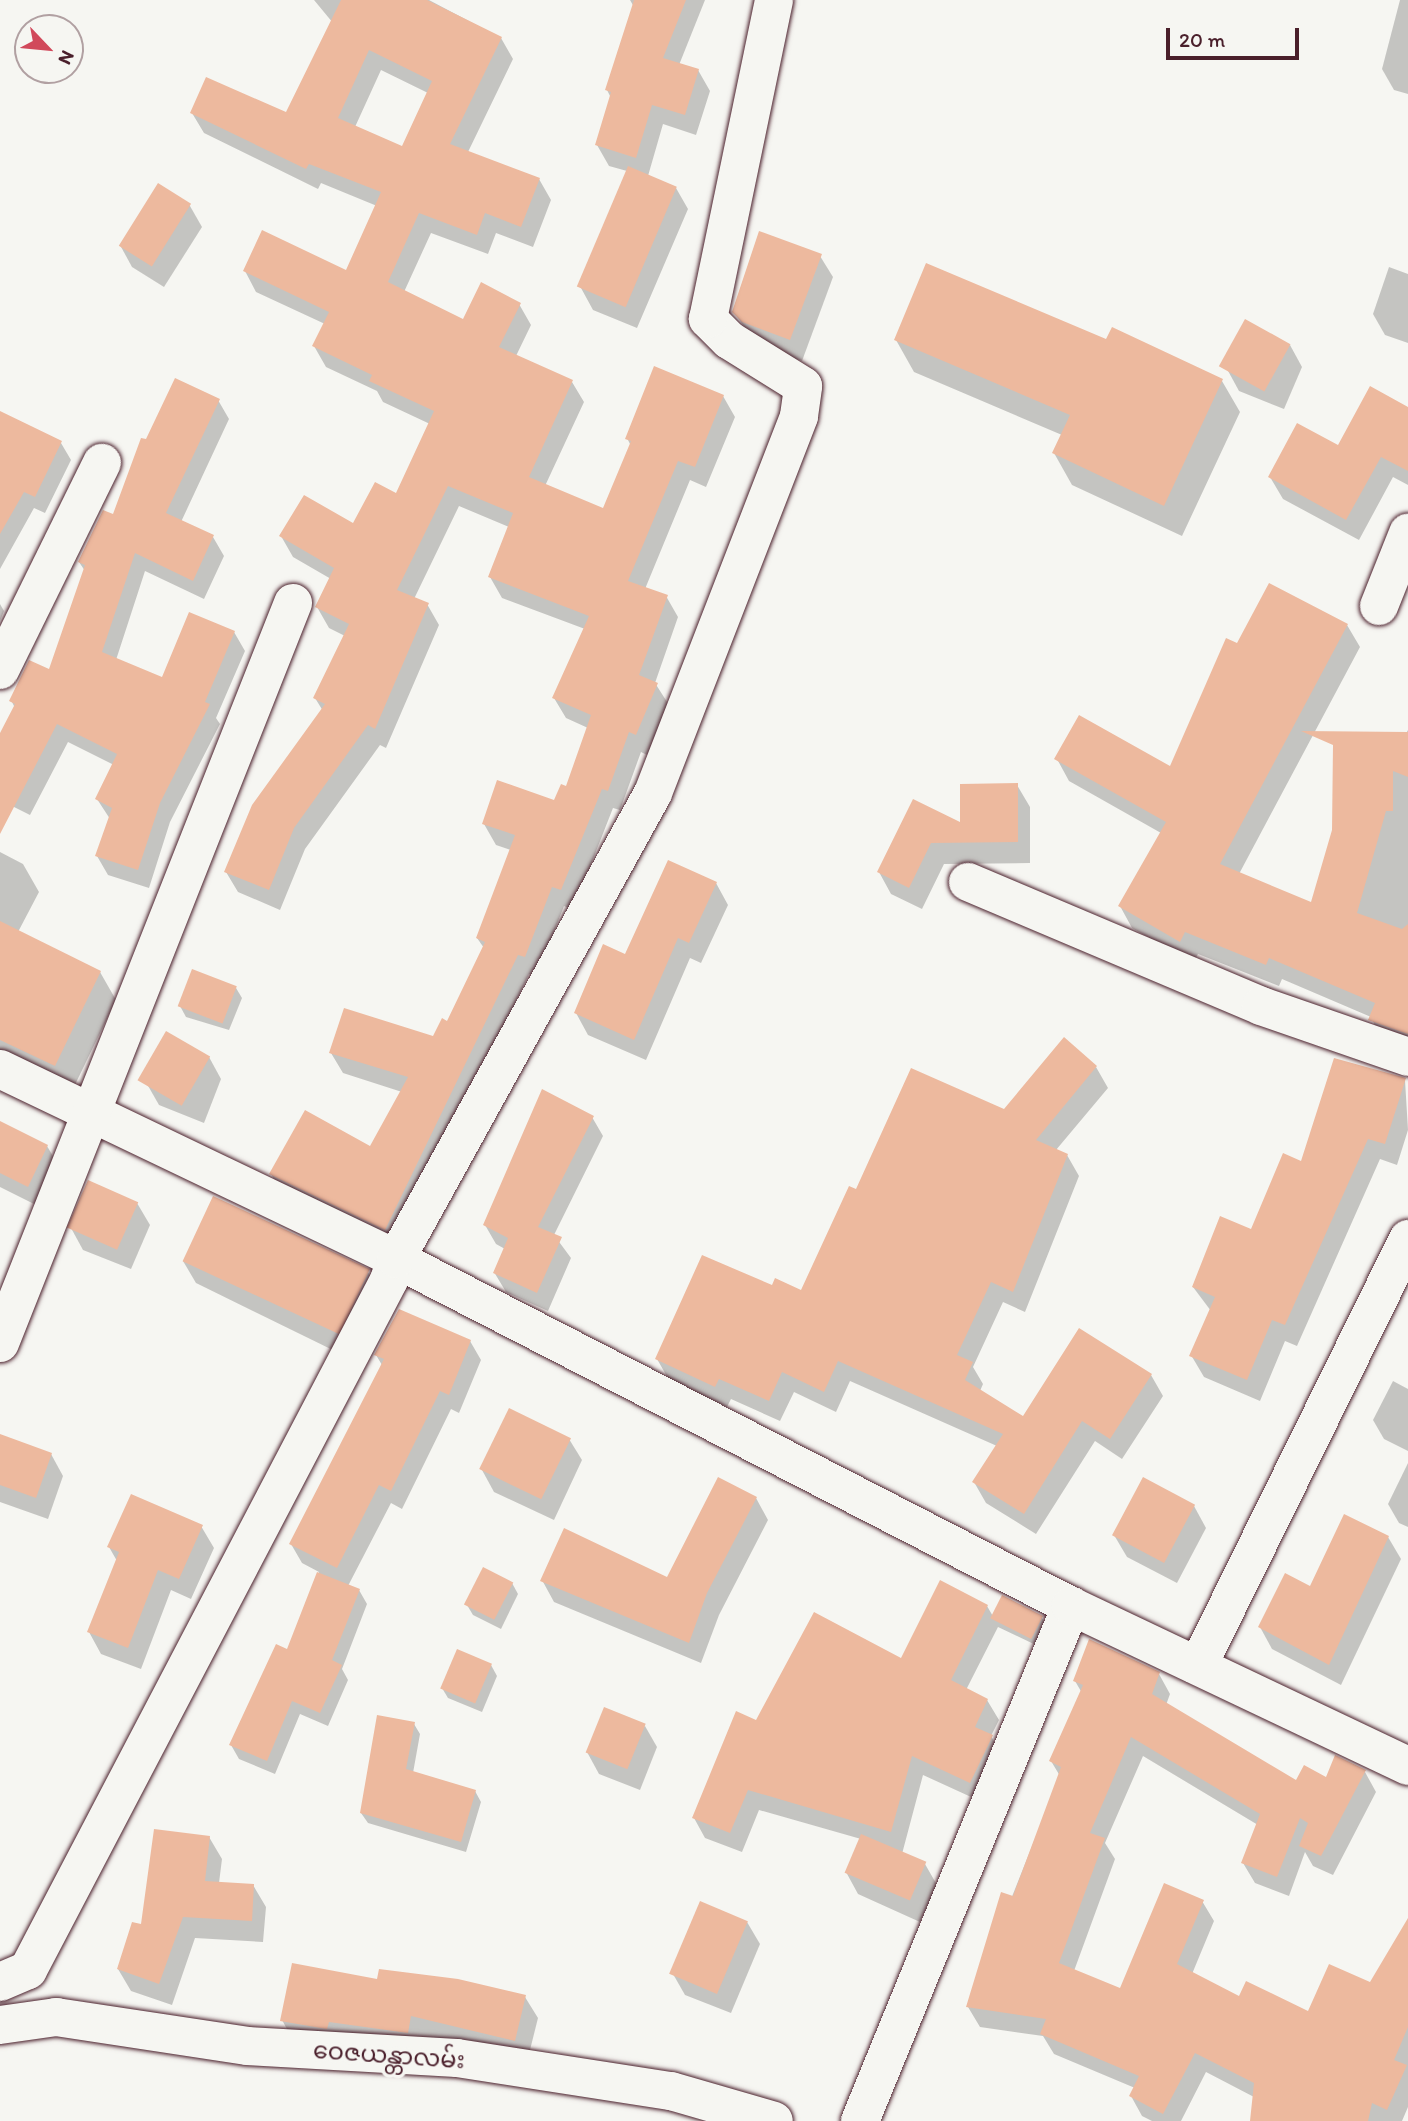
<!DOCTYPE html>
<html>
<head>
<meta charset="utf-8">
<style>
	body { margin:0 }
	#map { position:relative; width:1408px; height:2121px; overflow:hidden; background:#f6f6f2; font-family:Itim,"Noto Sans Myanmar",sans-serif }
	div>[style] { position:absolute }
	.shadow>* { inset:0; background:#0003 }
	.building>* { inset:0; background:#edb99e; transform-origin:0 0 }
	.roads { filter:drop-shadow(0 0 2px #4a1f2b) drop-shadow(0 0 2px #4a1f2b) }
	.minor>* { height:38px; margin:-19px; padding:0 19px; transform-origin:19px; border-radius:19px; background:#f6f6f2 }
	span { translate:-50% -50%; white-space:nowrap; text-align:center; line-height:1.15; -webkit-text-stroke:7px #f6f6f2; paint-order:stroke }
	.street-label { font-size:24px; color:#4a1f2b }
	.north { position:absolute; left:14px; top:14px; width:70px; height:70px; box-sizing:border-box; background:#f6f6f2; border:2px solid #b1a0a2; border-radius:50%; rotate:116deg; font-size:19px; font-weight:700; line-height:28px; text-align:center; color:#4a1f2b }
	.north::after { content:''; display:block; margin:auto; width:24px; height:32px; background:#d1495b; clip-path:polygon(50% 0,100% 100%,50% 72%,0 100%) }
	.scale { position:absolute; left:1166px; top:28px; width:133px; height:32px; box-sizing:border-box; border:4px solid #4a1f2b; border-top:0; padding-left:9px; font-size:21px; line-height:24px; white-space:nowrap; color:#4a1f2b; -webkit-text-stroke:5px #f6f6f2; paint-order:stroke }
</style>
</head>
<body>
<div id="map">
	<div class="shadow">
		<i style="clip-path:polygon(evenodd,314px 0,429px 0,501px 38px,513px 59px,468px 152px,539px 179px,551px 200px,533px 247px,496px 233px,488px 254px,431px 233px,404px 292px,463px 321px,519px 304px,531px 325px,516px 356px,572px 382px,584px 402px,545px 486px,604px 510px,631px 446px,627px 438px,723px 396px,735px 417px,706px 487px,690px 480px,645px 589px,666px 596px,678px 617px,655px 683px,669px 705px,647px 755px,641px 752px,620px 810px,613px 808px,573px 910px,564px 906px,536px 977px,529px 974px,397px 1249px,283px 1194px,271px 1174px,370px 1149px,402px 1092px,343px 1073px,331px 1053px,434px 1038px,448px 1023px,484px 948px,477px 938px,511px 850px,496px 845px,484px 824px,555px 802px,567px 789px,588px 728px,566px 718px,554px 698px,585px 629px,502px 598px,490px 577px,509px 527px,459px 506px,414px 599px,427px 604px,439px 625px,386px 748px,380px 745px,305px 849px,280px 910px,238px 892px,226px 872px,323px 711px,315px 698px,345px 636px,329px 628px,317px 607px,331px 579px,293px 557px,281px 536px,353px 526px,397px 495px,430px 424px,383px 402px,377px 391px,326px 367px,314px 346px,325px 324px,256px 292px,245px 271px,347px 273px,377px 206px,321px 183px,318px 189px,204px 133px,192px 113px,287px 114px,333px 23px,314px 0,381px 70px,428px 93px,403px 148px,355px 127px,381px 70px)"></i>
		<i style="clip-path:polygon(705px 0,679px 65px,698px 70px,710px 91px,696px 135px,663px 124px,648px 176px,676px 188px,688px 209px,637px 328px,593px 310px,581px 288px,627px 171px,609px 166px,597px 145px,611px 98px,607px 90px,634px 7px,630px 0)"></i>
		<i style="clip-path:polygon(1400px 0,1408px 0,1408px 94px,1394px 90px,1382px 69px)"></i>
		<i style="clip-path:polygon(159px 185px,190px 206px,202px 227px,164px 287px,132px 267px,120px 245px)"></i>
		<i style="clip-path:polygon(820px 256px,833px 277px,802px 361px,756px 344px,734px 312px)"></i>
		<i style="clip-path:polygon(1389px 267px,1408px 274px,1408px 343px,1385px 335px,1373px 314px)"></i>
		<i style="clip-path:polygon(896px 340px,1107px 342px,1222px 381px,1240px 412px,1182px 536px,1072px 485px,1054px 453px,1062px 435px,914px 372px)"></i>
		<i style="clip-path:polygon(1290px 345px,1302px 367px,1284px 409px,1239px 391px,1227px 369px)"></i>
		<i style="clip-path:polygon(218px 400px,229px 419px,181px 522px,213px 537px,224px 556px,204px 599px,145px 571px,116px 660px,163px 679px,234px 632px,245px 651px,216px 718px,220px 724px,170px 822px,149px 888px,108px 875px,97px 856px,110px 819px,97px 799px,114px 765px,68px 742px,30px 815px,0 800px,0 737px,15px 708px,11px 700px,50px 672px,85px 571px,79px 562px,114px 517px,147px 442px)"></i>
		<i style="clip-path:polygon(1408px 409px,1408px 485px,1393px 477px,1359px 540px,1283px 499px,1270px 477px,1338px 448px)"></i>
		<i style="clip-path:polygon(0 424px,61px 443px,71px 460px,45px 513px,34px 508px,0 569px)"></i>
		<i style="clip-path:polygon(0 604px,4px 611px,0 621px)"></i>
		<i style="clip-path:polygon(1347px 625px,1360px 647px,1239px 874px,1312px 905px,1408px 730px,1408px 1051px,1383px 1042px,1371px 1017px,1282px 979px,1279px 986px,1198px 954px,1193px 963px,1132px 928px,1120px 906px,1161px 833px,1069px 781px,1057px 759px,1171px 768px,1238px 645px)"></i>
		<i style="clip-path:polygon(1017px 785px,1030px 807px,1030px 863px,944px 864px,922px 909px,891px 894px,879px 872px,962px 825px)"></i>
		<i style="clip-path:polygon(0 852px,23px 864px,39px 892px,18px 932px,100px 972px,116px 1000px,71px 1093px,0 1059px)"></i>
		<i style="clip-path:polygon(716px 883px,728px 905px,701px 963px,690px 958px,646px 1060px,588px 1035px,576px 1013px)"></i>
		<i style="clip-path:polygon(236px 988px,242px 998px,229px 1030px,186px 1017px,180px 1006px)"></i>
		<i style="clip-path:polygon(209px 1057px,221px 1079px,204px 1123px,159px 1105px,147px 1084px)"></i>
		<i style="clip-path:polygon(1096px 1067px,1108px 1088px,1056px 1150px,1067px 1155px,1079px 1176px,1025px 1312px,1003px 1302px,973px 1367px,983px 1384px,980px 1391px,1023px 1418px,1151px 1375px,1163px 1396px,1122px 1459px,1095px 1441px,1036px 1534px,986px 1503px,974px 1482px,997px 1446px,850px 1381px,836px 1412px,794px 1392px,780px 1421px,731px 1399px,727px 1407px,669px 1380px,657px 1359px,773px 1287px,802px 1293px,857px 1191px)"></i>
		<i style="clip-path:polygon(1405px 1080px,1408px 1130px,1397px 1165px,1380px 1159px,1297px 1346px,1285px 1341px,1260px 1401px,1204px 1377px,1191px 1355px,1211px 1311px,1193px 1287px,1252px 1231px,1302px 1163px)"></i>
		<i style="clip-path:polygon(592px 1117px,603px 1136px,554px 1235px,571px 1258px,548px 1311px,506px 1292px,494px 1272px,505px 1249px,496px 1244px,485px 1225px)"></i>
		<i style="clip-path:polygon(0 1132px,47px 1146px,60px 1168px,40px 1207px,0 1187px)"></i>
		<i style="clip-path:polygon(137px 1203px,150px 1225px,131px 1269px,83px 1250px,71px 1228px)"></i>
		<i style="clip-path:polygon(183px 1261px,368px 1272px,380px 1293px,347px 1357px,196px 1283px)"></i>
		<i style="clip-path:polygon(470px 1341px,481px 1360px,459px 1413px,451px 1409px,402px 1509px,391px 1503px,348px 1586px,359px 1590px,367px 1604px,342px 1669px,348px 1680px,328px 1726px,300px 1714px,275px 1774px,239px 1759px,231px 1745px,288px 1651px,319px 1572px,302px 1563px,291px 1544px,382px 1365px,376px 1355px)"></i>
		<i style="clip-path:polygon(1393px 1381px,1408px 1389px,1408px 1451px,1384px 1439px,1373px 1420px)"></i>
		<i style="clip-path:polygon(0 1436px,51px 1454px,63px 1476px,48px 1519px,0 1502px)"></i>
		<i style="clip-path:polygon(569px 1439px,582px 1460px,554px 1520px,494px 1492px,482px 1470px)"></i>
		<i style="clip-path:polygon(1408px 1463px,1408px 1527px,1399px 1523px,1388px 1504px)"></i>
		<i style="clip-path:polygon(756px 1498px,768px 1520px,719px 1615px,701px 1663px,554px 1602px,542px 1580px,668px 1579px)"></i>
		<i style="clip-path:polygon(1194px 1506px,1206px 1528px,1177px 1583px,1127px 1557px,1114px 1535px)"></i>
		<i style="clip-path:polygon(201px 1526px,214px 1548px,191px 1599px,171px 1590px,141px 1669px,101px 1654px,89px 1632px,117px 1561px,109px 1547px)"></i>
		<i style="clip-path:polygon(1388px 1537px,1401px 1559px,1341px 1685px,1272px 1649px,1260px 1627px)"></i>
		<i style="clip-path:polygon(512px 1583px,518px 1594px,501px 1629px,473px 1615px,467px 1605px)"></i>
		<i style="clip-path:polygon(987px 1606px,994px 1618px,1042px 1618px,1048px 1628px,1040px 1647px,998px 1627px,966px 1690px,987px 1700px,999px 1720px,991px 1736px,1003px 1757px,982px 1802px,923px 1775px,902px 1854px,925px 1864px,937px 1885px,920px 1922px,858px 1894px,846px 1872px,861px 1839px,759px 1810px,742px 1852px,705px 1838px,694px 1818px,757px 1722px,902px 1661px)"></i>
		<i style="clip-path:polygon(491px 1665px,497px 1676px,482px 1712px,448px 1698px,442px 1688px)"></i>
		<i style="clip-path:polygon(1159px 1674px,1170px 1694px,1166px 1705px,1297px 1782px,1365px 1772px,1376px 1792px,1333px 1875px,1313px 1866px,1305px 1852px,1289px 1896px,1255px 1883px,1243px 1863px,1258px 1825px,1143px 1756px,1105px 1843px,1115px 1859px,1074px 1971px,1121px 1990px,1202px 1901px,1214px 1921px,1192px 1974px,1239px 1999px,1308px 2014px,1371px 1984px,1408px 1922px,1408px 2107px,1402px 2121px,1252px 2121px,1254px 2097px,1206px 2072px,1181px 2121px,1152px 2121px,1142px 2116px,1131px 2096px,1135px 2088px,1054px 2054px,1043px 2036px,980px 2027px,968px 2007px,1060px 1776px,1051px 1761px,1082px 1693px,1075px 1681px)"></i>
		<i style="clip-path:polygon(414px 1724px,420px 1734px,413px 1773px,475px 1791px,481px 1802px,466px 1852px,368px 1823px,361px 1813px)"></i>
		<i style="clip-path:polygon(645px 1726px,657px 1747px,640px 1790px,599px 1774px,587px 1752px)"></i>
		<i style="clip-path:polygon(209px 1837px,222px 1859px,219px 1883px,253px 1885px,266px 1907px,263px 1942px,195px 1938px,172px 2005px,131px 1991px,118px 1969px,142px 1927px)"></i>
		<i style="clip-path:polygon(747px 1922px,760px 1944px,731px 2013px,685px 1995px,673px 1974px)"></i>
		<i style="clip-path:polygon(379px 1981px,525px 1997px,538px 2018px,527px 2062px,423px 2037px,420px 2054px,294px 2042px,282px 2020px)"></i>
	</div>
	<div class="building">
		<i style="clip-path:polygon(evenodd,341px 0,427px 0,502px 37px,450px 144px,540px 178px,521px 227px,485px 213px,477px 235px,419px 213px,388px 282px,463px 319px,481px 282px,521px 303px,499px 347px,573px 380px,529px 477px,603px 508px,631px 441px,625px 439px,654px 366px,724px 395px,695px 467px,678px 461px,628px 581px,668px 595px,639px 675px,658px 683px,636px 735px,629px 732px,608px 791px,602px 789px,561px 890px,552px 887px,525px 957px,518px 955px,385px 1230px,269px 1174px,305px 1110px,370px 1146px,408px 1077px,329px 1053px,344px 1008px,433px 1036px,442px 1018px,447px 1021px,485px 942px,476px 938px,515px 835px,482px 824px,497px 780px,554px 800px,561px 784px,566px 786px,591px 715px,552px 698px,589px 616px,488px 577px,513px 513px,448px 486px,397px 590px,429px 603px,375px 729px,368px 725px,294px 828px,269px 890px,224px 872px,252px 805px,325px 704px,313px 698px,349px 624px,315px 607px,334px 568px,279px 536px,304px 495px,353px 523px,375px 482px,396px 493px,434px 411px,369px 381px,372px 375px,312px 346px,329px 312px,243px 271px,262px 230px,346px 270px,381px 192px,309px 164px,306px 169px,190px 113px,206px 77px,286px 112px,341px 0,369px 50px,432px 81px,402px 146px,338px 118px,369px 50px)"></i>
		<i style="clip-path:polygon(634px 0,686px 0,663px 58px,699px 69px,685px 115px,652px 105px,636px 158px,595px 145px,611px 92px,605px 90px)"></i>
		<i style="left:628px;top:166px;width:53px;height:131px;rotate:23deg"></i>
		<i style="left:158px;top:183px;width:39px;height:74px;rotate:32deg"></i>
		<i style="clip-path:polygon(759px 231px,822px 254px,790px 340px,742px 322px,732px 312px)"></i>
		<i style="clip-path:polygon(926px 263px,1106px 339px,1112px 327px,1223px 379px,1164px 506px,1052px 453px,1070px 415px,894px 340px)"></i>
		<i style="left:1245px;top:319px;width:52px;height:54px;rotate:29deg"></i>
		<i style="clip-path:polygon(175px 378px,220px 399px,166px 513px,214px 535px,193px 581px,135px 553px,102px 652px,162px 677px,189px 612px,235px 631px,205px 702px,210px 704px,160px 803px,138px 870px,95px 856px,112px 808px,95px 799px,117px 754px,57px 724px,0 834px,0 733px,15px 704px,9px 701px,29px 660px,49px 669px,85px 565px,78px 562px,103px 510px,113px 514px,141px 438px,146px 439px)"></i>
		<i style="clip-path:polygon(1370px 386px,1408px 407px,1408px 471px,1381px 457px,1346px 520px,1268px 477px,1297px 423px,1338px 445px)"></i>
		<i style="clip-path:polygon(0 411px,62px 441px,35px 497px,24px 492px,0 534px)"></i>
		<i style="clip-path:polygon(1269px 583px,1348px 624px,1220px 864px,1311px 902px,1332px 830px,1333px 745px,1301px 731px,1408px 732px,1408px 777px,1393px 771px,1393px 811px,1386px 811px,1357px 913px,1402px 929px,1408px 924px,1408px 1034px,1368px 1020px,1375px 1003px,1269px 958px,1266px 965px,1185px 932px,1180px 942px,1118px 906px,1166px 822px,1054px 759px,1079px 715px,1170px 766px,1226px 638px,1237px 643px)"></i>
		<i style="clip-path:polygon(1018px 783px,1018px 842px,931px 843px,909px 888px,877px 872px,913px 799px,960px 822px,960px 784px)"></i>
		<i style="clip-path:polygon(668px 860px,717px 882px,689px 943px,678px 938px,634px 1040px,574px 1013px,603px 944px,625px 954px)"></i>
		<i style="clip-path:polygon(0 921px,101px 971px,55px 1066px,0 1040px)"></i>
		<i style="left:192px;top:969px;width:48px;height:40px;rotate:21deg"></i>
		<i style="left:166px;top:1031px;width:51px;height:57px;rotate:30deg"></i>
		<i style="clip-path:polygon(1064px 1037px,1097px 1066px,1036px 1140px,1068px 1154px,1013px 1292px,991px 1282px,957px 1355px,973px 1362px,965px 1380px,1023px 1416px,1079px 1328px,1152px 1374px,1110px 1439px,1082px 1421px,1024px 1514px,972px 1482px,1003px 1434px,838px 1361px,824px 1392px,782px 1372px,769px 1401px,719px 1379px,715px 1387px,655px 1359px,702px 1255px,772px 1285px,775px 1278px,801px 1290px,849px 1186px,856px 1189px,911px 1068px,1004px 1109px)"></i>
		<i style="clip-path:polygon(1334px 1058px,1406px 1078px,1385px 1144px,1368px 1139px,1285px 1325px,1272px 1320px,1247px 1380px,1189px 1356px,1215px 1297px,1192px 1287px,1220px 1216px,1251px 1229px,1283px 1153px,1301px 1161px)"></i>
		<i style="clip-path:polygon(542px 1089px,594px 1116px,538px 1227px,562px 1237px,537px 1293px,493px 1273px,508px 1238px,483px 1225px)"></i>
		<i style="clip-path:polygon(0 1121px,48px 1145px,28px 1187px,0 1173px)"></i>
		<i style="left:88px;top:1180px;width:55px;height:52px;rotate:24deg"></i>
		<i style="left:213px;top:1196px;width:173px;height:72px;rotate:25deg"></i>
		<i style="clip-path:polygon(399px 1309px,471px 1340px,449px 1395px,440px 1391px,391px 1491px,379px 1485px,337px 1568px,289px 1544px,384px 1359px,374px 1355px)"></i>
		<i style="left:509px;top:1408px;width:69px;height:68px;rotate:26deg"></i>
		<i style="clip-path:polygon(0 1434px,52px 1453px,36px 1498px,0 1485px)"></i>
		<i style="clip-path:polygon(718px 1477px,757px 1497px,707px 1593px,689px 1643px,540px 1581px,564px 1528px,667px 1577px)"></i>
		<i style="left:1143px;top:1477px;width:59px;height:66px;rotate:28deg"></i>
		<i style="clip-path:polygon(131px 1494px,203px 1525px,179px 1579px,158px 1570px,128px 1648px,87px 1632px,119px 1552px,107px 1547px)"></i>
		<i style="clip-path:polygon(1344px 1514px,1389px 1536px,1329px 1665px,1258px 1627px,1285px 1573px,1310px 1586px)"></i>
		<i style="left:483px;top:1567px;width:34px;height:42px;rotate:27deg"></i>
		<i style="clip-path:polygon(317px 1572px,360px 1589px,332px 1660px,342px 1665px,320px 1713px,292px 1701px,267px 1761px,229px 1745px,276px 1644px,287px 1649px)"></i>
		<i style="clip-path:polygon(940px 1580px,988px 1605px,951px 1680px,988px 1699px,975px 1727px,993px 1735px,970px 1783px,912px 1756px,891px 1832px,748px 1790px,730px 1833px,692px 1818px,736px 1711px,756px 1720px,814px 1612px,901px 1658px)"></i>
		<i style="left:1002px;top:1595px;width:46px;height:26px;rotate:27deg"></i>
		<i style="clip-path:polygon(1089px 1639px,1160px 1672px,1152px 1694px,1296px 1780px,1304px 1765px,1326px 1777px,1335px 1755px,1366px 1770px,1321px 1856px,1299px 1846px,1308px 1823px,1300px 1818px,1277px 1877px,1241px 1863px,1260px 1814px,1131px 1737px,1090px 1833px,1105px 1838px,1059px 1963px,1120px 1988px,1164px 1883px,1204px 1900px,1177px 1964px,1239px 1996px,1246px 1981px,1308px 2011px,1329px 1964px,1370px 1982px,1408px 1918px,1408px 2027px,1394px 2060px,1407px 2065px,1387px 2110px,1372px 2103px,1368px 2121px,1250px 2121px,1254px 2083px,1195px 2053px,1163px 2114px,1129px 2096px,1139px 2076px,1040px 2034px,1046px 2019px,966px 2007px,1001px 1892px,1013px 1896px,1061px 1767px,1049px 1761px,1083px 1685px,1073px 1681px)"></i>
		<i style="left:457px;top:1649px;width:38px;height:43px;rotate:23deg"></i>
		<i style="left:604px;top:1707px;width:45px;height:49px;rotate:22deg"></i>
		<i style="clip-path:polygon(377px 1715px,415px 1722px,406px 1769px,476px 1790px,461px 1842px,360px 1813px)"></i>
		<i style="clip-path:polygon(154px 1829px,210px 1836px,205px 1881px,254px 1884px,252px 1921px,183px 1917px,159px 1984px,117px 1969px,132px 1922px,141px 1924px)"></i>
		<i style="left:861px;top:1834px;width:71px;height:42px;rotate:23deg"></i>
		<i style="left:700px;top:1901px;width:52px;height:79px;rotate:23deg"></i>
		<i style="clip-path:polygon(292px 1963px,377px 1979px,379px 1969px,458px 1979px,526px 1995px,515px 2041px,411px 2016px,408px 2033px,329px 2022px,327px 2029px,321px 2028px,280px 2021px)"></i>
	</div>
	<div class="roads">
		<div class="minor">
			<i style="left:1379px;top:606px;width:79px;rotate:-68.3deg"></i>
			<i style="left:0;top:670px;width:231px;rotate:-63.8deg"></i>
			<i style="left:968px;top:882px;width:318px;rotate:22.9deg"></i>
			<i style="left:1261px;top:1006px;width:156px;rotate:19.1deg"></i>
			<i style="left:0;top:1069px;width:439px;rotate:25.6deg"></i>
			<i style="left:396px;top:1259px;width:759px;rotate:27.21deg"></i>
			<i style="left:0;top:1343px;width:796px;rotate:-68.4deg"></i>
			<i style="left:1198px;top:1666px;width:476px;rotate:-63.8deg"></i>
			<i style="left:0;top:1982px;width:30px;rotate:-23deg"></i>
			<i style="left:28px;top:1970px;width:779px;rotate:-62.38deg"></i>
			<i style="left:389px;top:1280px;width:22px;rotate:-72deg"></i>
			<i style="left:396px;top:1259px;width:532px;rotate:-61.12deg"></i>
			<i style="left:653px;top:793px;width:404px;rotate:-68.8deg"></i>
			<i style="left:799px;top:416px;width:30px;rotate:-82deg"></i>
			<i style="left:803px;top:386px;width:87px;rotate:-148.1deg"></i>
			<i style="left:729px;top:340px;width:30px;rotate:-135deg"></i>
			<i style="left:708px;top:319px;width:326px;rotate:-78.3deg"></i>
			<i style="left:0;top:2025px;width:57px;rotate:-8.1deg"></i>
			<i style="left:56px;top:2017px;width:193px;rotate:8.6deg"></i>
			<i style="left:247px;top:2046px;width:210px;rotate:3.3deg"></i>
			<i style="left:457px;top:2058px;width:217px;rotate:8.8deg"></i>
			<i style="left:671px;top:2091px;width:107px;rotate:16.2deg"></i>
			<i style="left:860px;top:2121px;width:557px;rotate:-67.72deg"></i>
			<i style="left:1071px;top:1606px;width:373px;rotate:25.4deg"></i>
		</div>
	</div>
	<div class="street-label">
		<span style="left:389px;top:2055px;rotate:4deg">ဝေဇယန္တာလမ်း</span>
	</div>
	<div class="north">N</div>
	<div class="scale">20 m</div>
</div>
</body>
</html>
